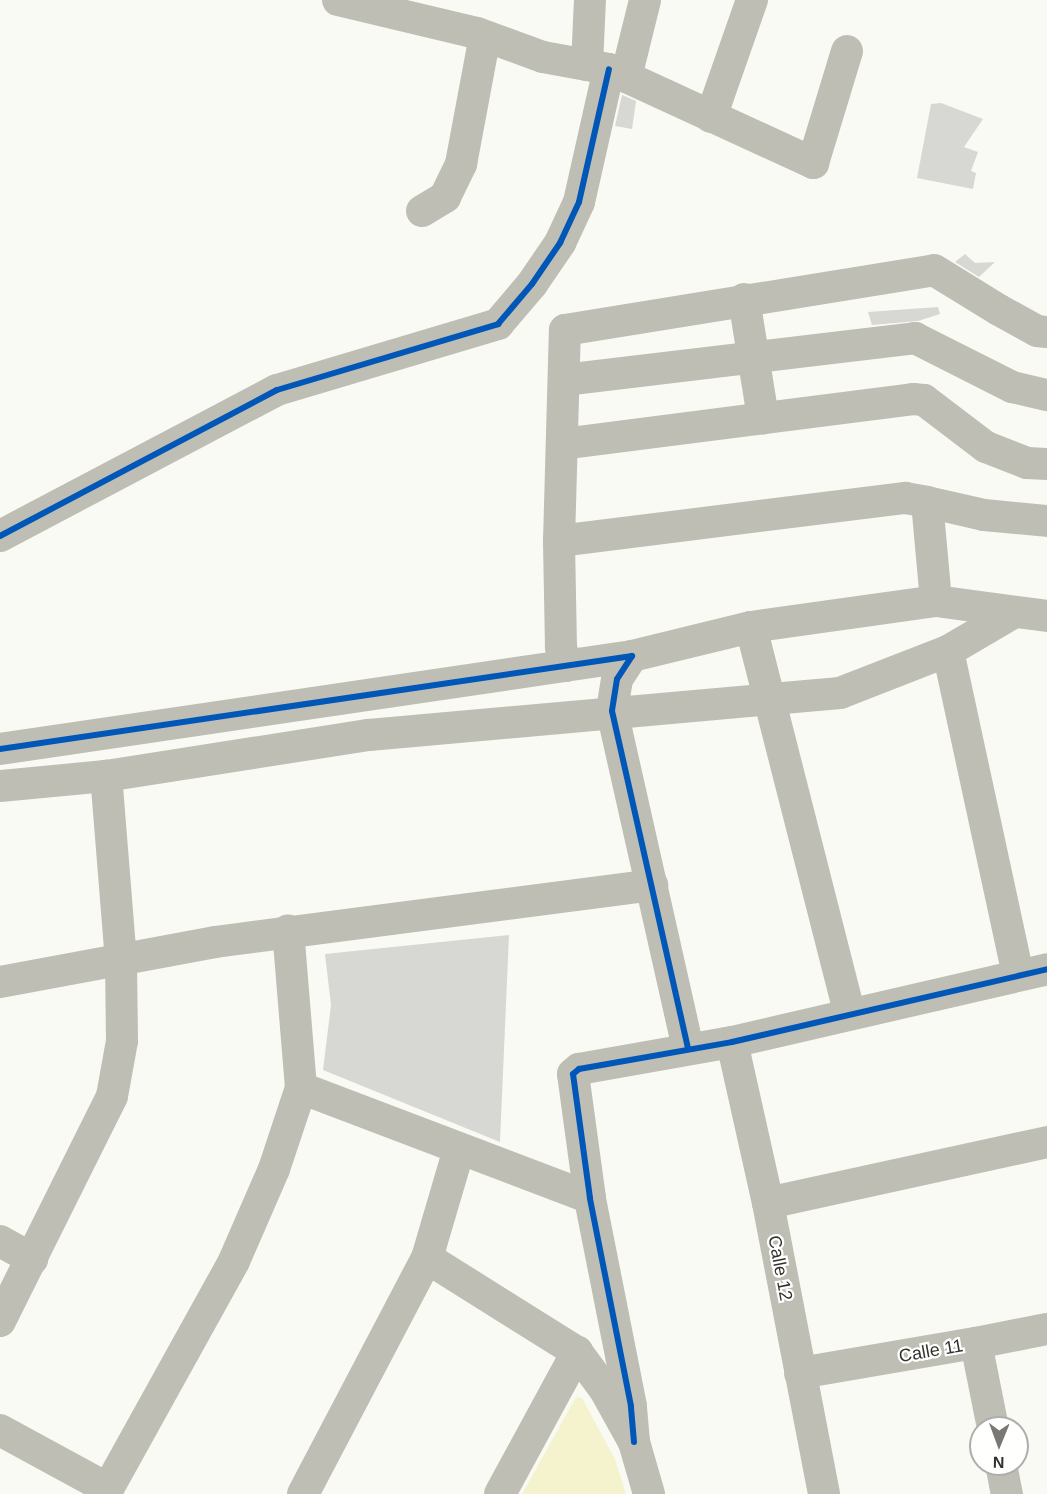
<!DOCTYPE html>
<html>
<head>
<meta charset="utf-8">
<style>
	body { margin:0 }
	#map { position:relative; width:1047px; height:1494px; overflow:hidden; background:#fafaf5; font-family:Arial,sans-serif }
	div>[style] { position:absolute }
	.green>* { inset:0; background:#f5f3ce }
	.building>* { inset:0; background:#d7d7d3 }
	.minor>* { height:32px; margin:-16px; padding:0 16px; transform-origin:16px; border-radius:16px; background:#bebeb4 }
	.cycleway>* { height:6px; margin:-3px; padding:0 3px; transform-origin:3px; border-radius:3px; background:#0057b8 }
	span { translate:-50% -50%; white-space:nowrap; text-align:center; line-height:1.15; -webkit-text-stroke:4.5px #fffffe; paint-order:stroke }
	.street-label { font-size:18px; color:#333230 }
	.north { position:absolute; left:969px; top:1416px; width:60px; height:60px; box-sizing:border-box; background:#fffffe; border:2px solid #adadac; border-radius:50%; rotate:181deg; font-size:16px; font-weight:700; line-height:24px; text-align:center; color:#333230 }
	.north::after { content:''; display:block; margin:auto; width:21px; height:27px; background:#797875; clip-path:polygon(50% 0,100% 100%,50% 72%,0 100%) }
</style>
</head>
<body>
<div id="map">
	<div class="green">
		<i style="clip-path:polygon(576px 1397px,582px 1398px,615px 1459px,626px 1494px,522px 1494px)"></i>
	</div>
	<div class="building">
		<i style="clip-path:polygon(622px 95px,636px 101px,632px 129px,615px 126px)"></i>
		<i style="clip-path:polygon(941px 103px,983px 119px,964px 147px,978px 152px,971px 171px,976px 173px,973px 189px,917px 178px,931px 104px)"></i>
		<i style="clip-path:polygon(965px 254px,975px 263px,995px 262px,979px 277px,955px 262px)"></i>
		<i style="clip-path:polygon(938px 307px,940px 314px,918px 321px,872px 325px,868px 312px)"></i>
		<i style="clip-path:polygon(509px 935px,500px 1142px,323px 1070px,331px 1005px,325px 954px)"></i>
	</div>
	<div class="minor">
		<i style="left:338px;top:0;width:143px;rotate:13.4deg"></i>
		<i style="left:477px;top:33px;width:70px;rotate:20deg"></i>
		<i style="left:543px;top:57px;width:67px;rotate:10.3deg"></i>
		<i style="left:609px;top:69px;width:225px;rotate:24.7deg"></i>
		<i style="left:813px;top:163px;width:117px;rotate:-73.1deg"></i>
		<i style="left:587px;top:65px;width:65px;rotate:-87.4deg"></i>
		<i style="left:626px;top:77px;width:79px;rotate:-76.1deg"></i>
		<i style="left:711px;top:117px;width:124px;rotate:-70.7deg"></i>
		<i style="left:422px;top:211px;width:27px;rotate:-31deg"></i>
		<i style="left:445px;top:197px;width:37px;rotate:-64deg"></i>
		<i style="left:461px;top:164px;width:130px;rotate:-79.4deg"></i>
		<i style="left:744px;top:299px;width:121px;rotate:80.9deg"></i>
		<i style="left:564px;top:380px;width:354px;rotate:-6.8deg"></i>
		<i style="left:915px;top:338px;width:109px;rotate:26.8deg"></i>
		<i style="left:1012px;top:387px;width:36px;rotate:13deg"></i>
		<i style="left:562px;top:444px;width:354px;rotate:-7.3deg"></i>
		<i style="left:913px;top:399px;width:11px;rotate:5deg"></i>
		<i style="left:924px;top:400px;width:78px;rotate:37.2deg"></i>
		<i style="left:986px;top:447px;width:44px;rotate:21.3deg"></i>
		<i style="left:1027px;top:463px;width:20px;rotate:3deg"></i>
		<i style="left:927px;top:502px;width:58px;rotate:12.8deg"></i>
		<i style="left:984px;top:515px;width:63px;rotate:5.4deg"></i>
		<i style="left:0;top:536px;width:313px;rotate:-27.8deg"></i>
		<i style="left:277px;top:390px;width:231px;rotate:-16.6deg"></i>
		<i style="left:498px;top:324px;width:52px;rotate:-49.6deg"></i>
		<i style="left:532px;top:284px;width:50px;rotate:-55.7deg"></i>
		<i style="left:560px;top:243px;width:45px;rotate:-65.1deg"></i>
		<i style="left:579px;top:202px;width:136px;rotate:-77.3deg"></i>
		<i style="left:559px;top:541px;width:211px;rotate:-88.4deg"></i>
		<i style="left:565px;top:330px;width:374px;rotate:-9.2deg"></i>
		<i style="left:934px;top:270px;width:76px;rotate:31.6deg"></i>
		<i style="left:999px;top:310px;width:43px;rotate:28.9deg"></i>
		<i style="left:1037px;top:331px;width:10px;rotate:6deg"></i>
		<i style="left:1013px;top:613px;width:75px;rotate:149.7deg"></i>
		<i style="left:948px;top:651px;width:331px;rotate:77.8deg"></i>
		<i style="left:751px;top:627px;width:399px;rotate:75.7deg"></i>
		<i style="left:632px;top:656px;width:122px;rotate:-13.7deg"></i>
		<i style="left:751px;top:627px;width:187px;rotate:-8deg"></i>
		<i style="left:936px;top:601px;width:112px;rotate:7.7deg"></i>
		<i style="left:566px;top:666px;width:20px;rotate:-105deg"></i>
		<i style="left:561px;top:647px;width:106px;rotate:-91.1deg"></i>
		<i style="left:559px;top:541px;width:349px;rotate:-7.1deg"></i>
		<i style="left:905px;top:498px;width:22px;rotate:10deg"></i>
		<i style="left:927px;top:502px;width:99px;rotate:84.8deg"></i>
		<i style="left:0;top:749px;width:639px;rotate:-8.37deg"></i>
		<i style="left:632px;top:656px;width:27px;rotate:123deg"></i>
		<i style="left:617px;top:679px;width:32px;rotate:99deg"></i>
		<i style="left:612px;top:711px;width:344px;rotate:77.3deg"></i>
		<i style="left:0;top:786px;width:106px;rotate:-5.4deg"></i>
		<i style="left:106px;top:776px;width:266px;rotate:-8.9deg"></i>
		<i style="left:369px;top:735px;width:473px;rotate:-5.1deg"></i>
		<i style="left:840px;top:693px;width:116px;rotate:-21.3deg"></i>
		<i style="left:0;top:982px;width:219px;rotate:-10.5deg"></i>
		<i style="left:215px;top:942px;width:441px;rotate:-7.4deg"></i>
		<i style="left:732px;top:1042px;width:165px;rotate:77.4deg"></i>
		<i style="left:768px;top:1203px;width:296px;rotate:79.1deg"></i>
		<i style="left:301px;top:1088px;width:309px;rotate:20.8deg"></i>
		<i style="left:768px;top:1203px;width:286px;rotate:-12.3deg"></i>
		<i style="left:0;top:1241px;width:37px;rotate:29deg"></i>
		<i style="left:427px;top:1258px;width:177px;rotate:32.1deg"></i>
		<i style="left:577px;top:1352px;width:47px;rotate:53.6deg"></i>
		<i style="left:605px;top:1390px;width:60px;rotate:60.9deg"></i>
		<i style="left:634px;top:1442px;width:54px;rotate:73.9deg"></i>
		<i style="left:0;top:1321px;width:251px;rotate:-63.5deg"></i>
		<i style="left:112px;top:1096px;width:56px;rotate:-79.7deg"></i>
		<i style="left:122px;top:1041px;width:80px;rotate:-90.7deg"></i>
		<i style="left:121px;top:961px;width:186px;rotate:-94.6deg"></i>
		<i style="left:976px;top:1343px;width:72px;rotate:-11.2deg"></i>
		<i style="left:800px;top:1373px;width:179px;rotate:-9.7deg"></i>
		<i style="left:976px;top:1343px;width:87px;rotate:78.7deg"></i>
		<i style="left:0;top:1430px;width:123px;rotate:28.6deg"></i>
		<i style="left:634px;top:1442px;width:36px;rotate:-95deg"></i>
		<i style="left:631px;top:1406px;width:212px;rotate:-101.2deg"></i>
		<i style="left:590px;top:1198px;width:125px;rotate:-97.8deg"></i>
		<i style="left:573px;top:1074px;width:8px;rotate:-40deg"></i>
		<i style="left:579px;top:1069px;width:155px;rotate:-10deg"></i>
		<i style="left:732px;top:1042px;width:323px;rotate:-13deg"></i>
		<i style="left:1001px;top:1464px;width:31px;rotate:79deg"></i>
		<i style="left:105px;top:1494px;width:266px;rotate:-61deg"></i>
		<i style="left:234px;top:1261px;width:100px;rotate:-66.5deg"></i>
		<i style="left:274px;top:1169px;width:85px;rotate:-71.6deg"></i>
		<i style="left:301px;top:1088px;width:158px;rotate:-94.7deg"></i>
		<i style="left:303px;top:1494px;width:267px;rotate:-62.3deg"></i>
		<i style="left:427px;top:1258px;width:114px;rotate:-73.6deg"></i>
		<i style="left:500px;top:1494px;width:162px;rotate:-61.5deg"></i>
	</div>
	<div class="cycleway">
		<i style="left:0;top:536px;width:313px;rotate:-27.8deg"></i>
		<i style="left:277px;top:390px;width:231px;rotate:-16.6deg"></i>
		<i style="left:498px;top:324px;width:52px;rotate:-49.6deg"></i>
		<i style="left:532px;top:284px;width:50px;rotate:-55.7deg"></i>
		<i style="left:560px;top:243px;width:45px;rotate:-65.1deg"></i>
		<i style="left:579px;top:202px;width:136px;rotate:-77.3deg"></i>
		<i style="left:0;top:749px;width:639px;rotate:-8.37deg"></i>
		<i style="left:632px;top:656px;width:27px;rotate:123deg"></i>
		<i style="left:617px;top:679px;width:32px;rotate:99deg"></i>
		<i style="left:612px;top:711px;width:344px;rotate:77.3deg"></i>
		<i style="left:634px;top:1442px;width:36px;rotate:-95deg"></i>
		<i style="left:631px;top:1406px;width:212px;rotate:-101.2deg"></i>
		<i style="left:590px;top:1198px;width:125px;rotate:-97.8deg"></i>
		<i style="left:573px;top:1074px;width:8px;rotate:-40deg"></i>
		<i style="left:579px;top:1069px;width:155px;rotate:-10deg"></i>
		<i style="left:732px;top:1042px;width:323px;rotate:-13deg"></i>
	</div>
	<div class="street-label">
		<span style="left:780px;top:1268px;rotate:79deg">Calle 12</span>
		<span style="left:931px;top:1351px;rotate:-10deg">Calle 11</span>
	</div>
	<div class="north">N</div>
</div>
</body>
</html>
